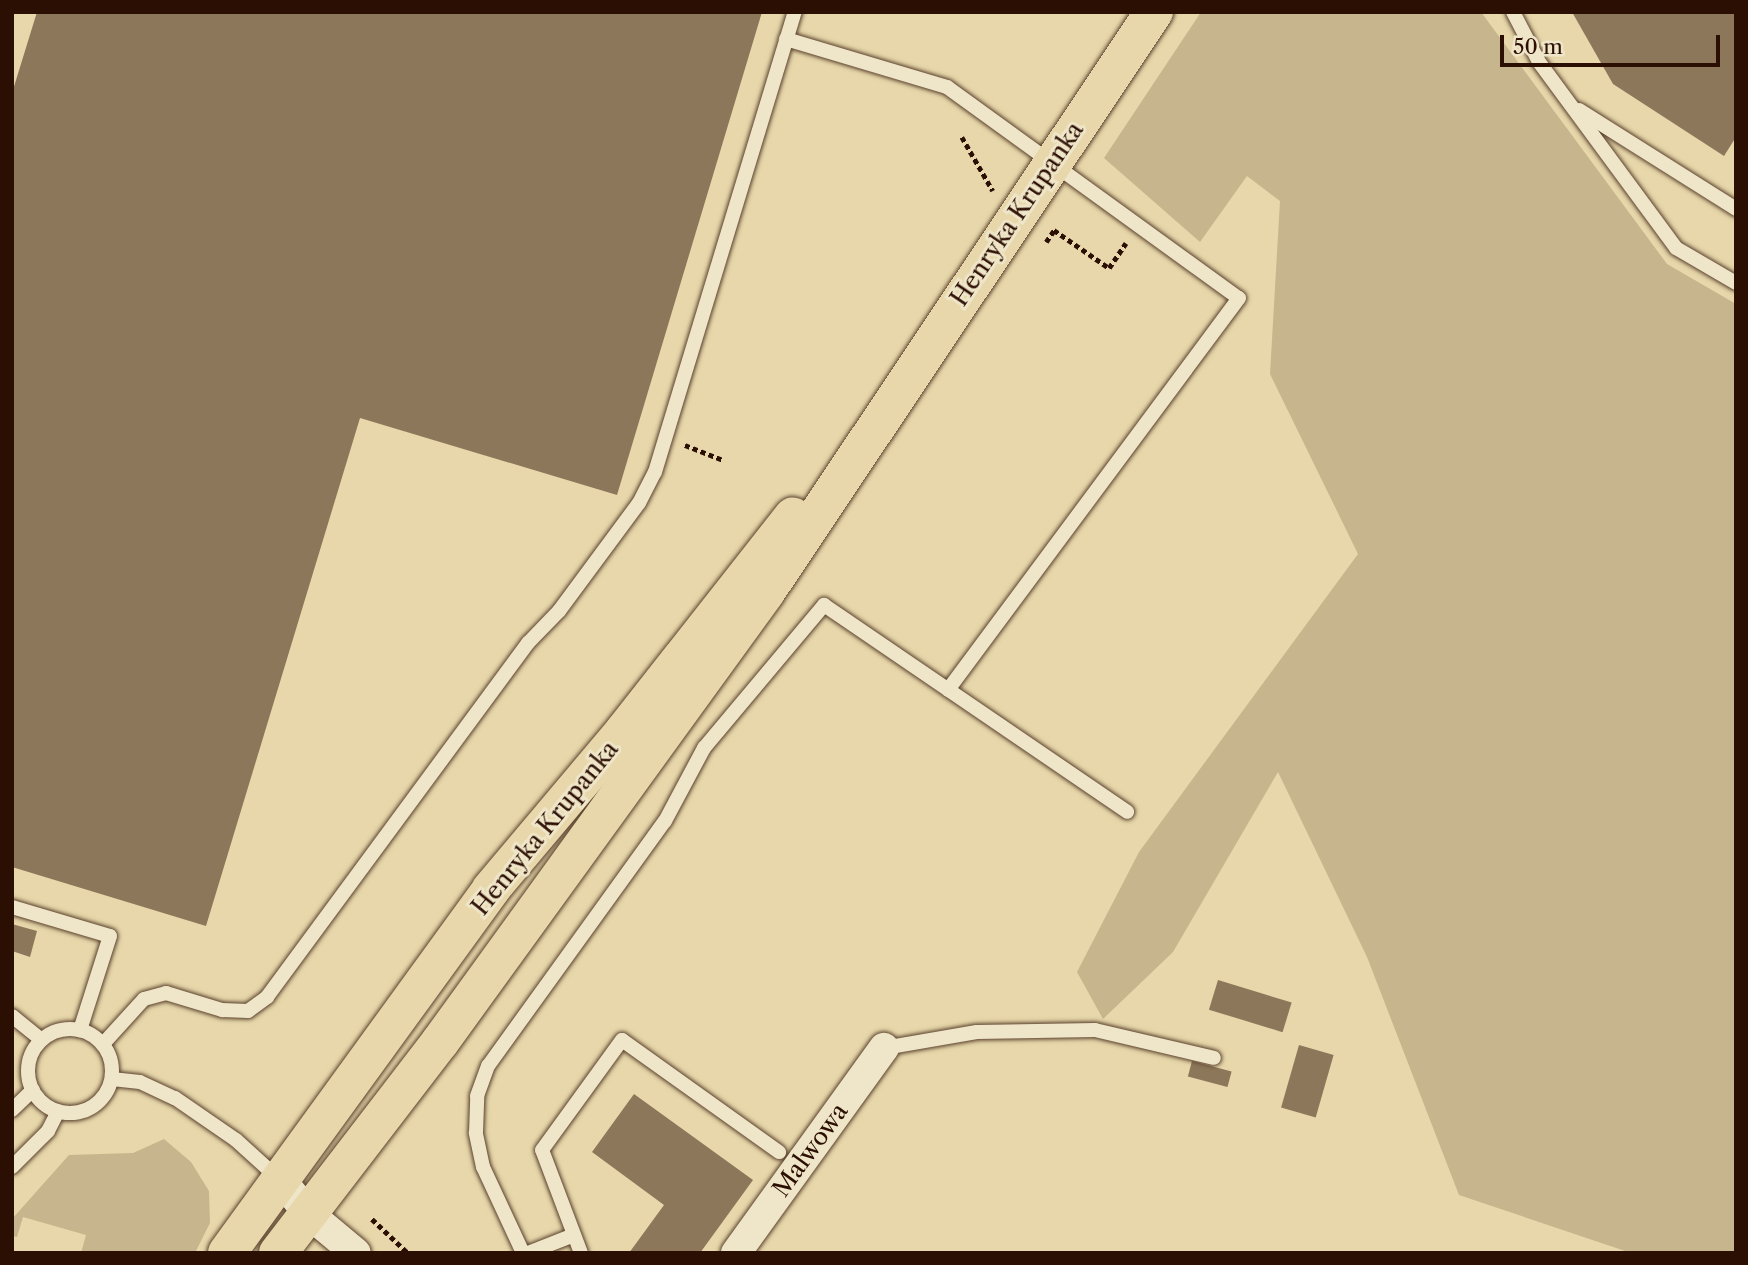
<!DOCTYPE html>
<html>
<head>
<meta charset="utf-8">
<style>
	body { margin:0 }
	#map { position:relative; width:1748px; height:1265px; overflow:hidden; background:#e7d7aa; font-family:"Libre Caslon Text",serif }
	div>[style] { position:absolute }
	.green>* { inset:0; background:#c7b58e }
	.building>* { inset:0; background:#8d775a; transform-origin:0 0 }
	.path>* { height:4.5px; margin-top:-2.25px; transform-origin:0; background:repeating-linear-gradient(90deg,#2b0f03 0 5px,transparent 0 8.5px) }
	.roads { filter:drop-shadow(0 0 2px #5a412d) drop-shadow(0 0 2px #5a412d) }
	.service>* { height:14px; margin:-7px; padding:0 7px; transform-origin:7px; border-radius:7px; background:#efe5c8 }
	.service>.ring { margin:-7px; padding:0; box-sizing:content-box; background:none; border:14px solid #efe5c8; border-radius:50% }
	.minor>* { height:30px; margin:-15px; padding:0 15px; transform-origin:15px; border-radius:15px; background:#efe5c8 }
	.primary>* { height:38px; margin:-19px; padding:0 19px; transform-origin:19px; border-radius:19px; background:#e7d7aa }
	span { translate:-50% -50%; white-space:nowrap; text-align:center; line-height:1.15; -webkit-text-stroke:6px #efe5c8; paint-order:stroke }
	.street-label { font-size:24px; color:#2b0f03 }
	.frame { position:absolute; inset:0; border:14px solid #2b0f03; pointer-events:none }
	.scale { position:absolute; left:1500px; top:35px; width:220px; height:32px; box-sizing:border-box; border:4px solid #2b0f03; border-top:0; padding-left:9px; font-size:21px; line-height:24px; white-space:nowrap; color:#2b0f03; -webkit-text-stroke:5px #efe5c8; paint-order:stroke }
</style>
</head>
<body>
<div id="map">
	<div class="green">
		<i style="clip-path:polygon(1201px 12px,1481px 12px,1667px 264px,1736px 304px,1736px 1253px,1631px 1253px,1459px 1195px,1367px 957px,1278px 772px,1173px 952px,1103px 1019px,1077px 972px,1139px 852px,1358px 554px,1270px 374px,1280px 201px,1247px 176px,1200px 242px,1104px 158px)"></i>
		<i style="clip-path:polygon(164px 1139px,191px 1162px,209px 1191px,210px 1223px,195px 1253px,81px 1253px,86px 1235px,23px 1217px,17px 1237px,12px 1236px,12px 1219px,69px 1155px,133px 1153px)"></i>
	</div>
	<div class="building">
		<i style="clip-path:polygon(37px 12px,762px 12px,617px 495px,360px 418px,206px 926px,12px 867px,12px 93px)"></i>
		<i style="clip-path:polygon(1572px 12px,1736px 12px,1736px 137px,1724px 156px,1613px 84px)"></i>
		<i style="clip-path:polygon(12px 924px,37px 931px,30px 957px,12px 951px)"></i>
		<i style="left:1218px;top:980px;width:77px;height:31px;rotate:17deg"></i>
		<i style="left:1299px;top:1045px;width:36px;height:65px;rotate:16deg"></i>
		<i style="left:1192px;top:1061px;width:41px;height:16px;rotate:15deg"></i>
		<i style="clip-path:polygon(634px 1094px,753px 1180px,700px 1253px,629px 1253px,664px 1205px,592px 1152px)"></i>
	</div>
	<div class="path">
		<i style="left:962px;top:137px;width:62px;rotate:60.1deg"></i>
		<i style="left:1046px;top:242px;width:14px;rotate:-56deg"></i>
		<i style="left:1054px;top:230px;width:67px;rotate:34.6deg"></i>
		<i style="left:1109px;top:268px;width:30px;rotate:-56deg"></i>
		<i style="left:685px;top:445px;width:41px;rotate:21.5deg"></i>
		<i style="left:372px;top:1219px;width:50px;rotate:43.4deg"></i>
	</div>
	<div class="roads">
		<div class="service">
			<i style="left:1513px;top:12px;width:56px;rotate:62.5deg"></i>
			<i style="left:1539px;top:62px;width:231px;rotate:53.6deg"></i>
			<i style="left:1676px;top:248px;width:69px;rotate:30.3deg"></i>
			<i style="left:786px;top:39px;width:168px;rotate:16.6deg"></i>
			<i style="left:947px;top:87px;width:360px;rotate:35.9deg"></i>
			<i style="left:1239px;top:298px;width:488px;rotate:126.6deg"></i>
			<i style="left:1579px;top:110px;width:186px;rotate:32.2deg"></i>
			<i style="left:12px;top:907px;width:102px;rotate:16.5deg"></i>
			<i style="left:110px;top:936px;width:99px;rotate:107.7deg"></i>
			<i style="left:12px;top:1016px;width:38px;rotate:39deg"></i>
			<i class="ring" style="left:28px;top:1029px;width:70px;height:70px"></i>
			<i style="left:103px;top:1044px;width:61px;rotate:-47.7deg"></i>
			<i style="left:144px;top:999px;width:23px;rotate:-15deg"></i>
			<i style="left:166px;top:993px;width:59px;rotate:16.9deg"></i>
			<i style="left:222px;top:1010px;width:26px;rotate:2deg"></i>
			<i style="left:248px;top:1011px;width:24px;rotate:-36deg"></i>
			<i style="left:267px;top:997px;width:440px;rotate:-53.6deg"></i>
			<i style="left:528px;top:643px;width:45px;rotate:-45.9deg"></i>
			<i style="left:559px;top:611px;width:134px;rotate:-53.5deg"></i>
			<i style="left:639px;top:503px;width:35px;rotate:-63deg"></i>
			<i style="left:655px;top:472px;width:481px;rotate:-73.1deg"></i>
			<i style="left:884px;top:1048px;width:94px;rotate:-9.8deg"></i>
			<i style="left:977px;top:1032px;width:118px;rotate:-1deg"></i>
			<i style="left:1095px;top:1030px;width:122px;rotate:13.2deg"></i>
			<i style="left:112px;top:1079px;width:28px;rotate:6deg"></i>
			<i style="left:140px;top:1082px;width:38px;rotate:25deg"></i>
			<i style="left:175px;top:1098px;width:74px;rotate:34.5deg"></i>
			<i style="left:236px;top:1140px;width:58px;rotate:42.2deg"></i>
			<i style="left:12px;top:1110px;width:29px;rotate:-44deg"></i>
			<i style="left:12px;top:1167px;width:51px;rotate:-45deg"></i>
			<i style="left:48px;top:1131px;width:22px;rotate:-63deg"></i>
			<i style="left:523px;top:1253px;width:95px;rotate:-114.9deg"></i>
			<i style="left:483px;top:1167px;width:35px;rotate:-102deg"></i>
			<i style="left:476px;top:1133px;width:37px;rotate:-88deg"></i>
			<i style="left:477px;top:1096px;width:32px;rotate:-70deg"></i>
			<i style="left:488px;top:1066px;width:302px;rotate:-54.2deg"></i>
			<i style="left:665px;top:821px;width:83px;rotate:-61.9deg"></i>
			<i style="left:704px;top:748px;width:187px;rotate:-50deg"></i>
			<i style="left:824px;top:605px;width:367px;rotate:34.3deg"></i>
			<i style="left:528px;top:1253px;width:49px;rotate:-21.4deg"></i>
			<i style="left:581px;top:1253px;width:110px;rotate:-110.7deg"></i>
			<i style="left:542px;top:1150px;width:136px;rotate:-54deg"></i>
			<i style="left:622px;top:1040px;width:193px;rotate:35.5deg"></i>
		</div>
		<div class="minor">
			<i style="left:281px;top:1180px;width:43px;rotate:50.7deg"></i>
			<i style="left:308px;top:1213px;width:62px;rotate:39.8deg"></i>
			<i style="left:736px;top:1253px;width:253px;rotate:-54.2deg"></i>
		</div>
		<div class="primary">
			<i style="left:227px;top:1253px;width:450px;rotate:-54deg"></i>
			<i style="left:491px;top:889px;width:207px;rotate:-49.9deg"></i>
			<i style="left:624px;top:731px;width:273px;rotate:-51.8deg"></i>
			<i style="left:278px;top:1253px;width:266px;rotate:-52.5deg"></i>
			<i style="left:440px;top:1042px;width:556px;rotate:-54.08deg"></i>
			<i style="left:766px;top:592px;width:698px;rotate:-56.22deg"></i>
		</div>
	</div>
	<div class="street-label">
		<span style="left:1017px;top:214px;rotate:-56deg">Henryka Krupanka</span>
		<span style="left:545px;top:828px;rotate:-51deg">Henryka Krupanka</span>
		<span style="left:810px;top:1150px;rotate:-54deg">Malwowa</span>
	</div>
	<div class="frame"></div>
	<div class="scale">50 m</div>
</div>
</body>
</html>
